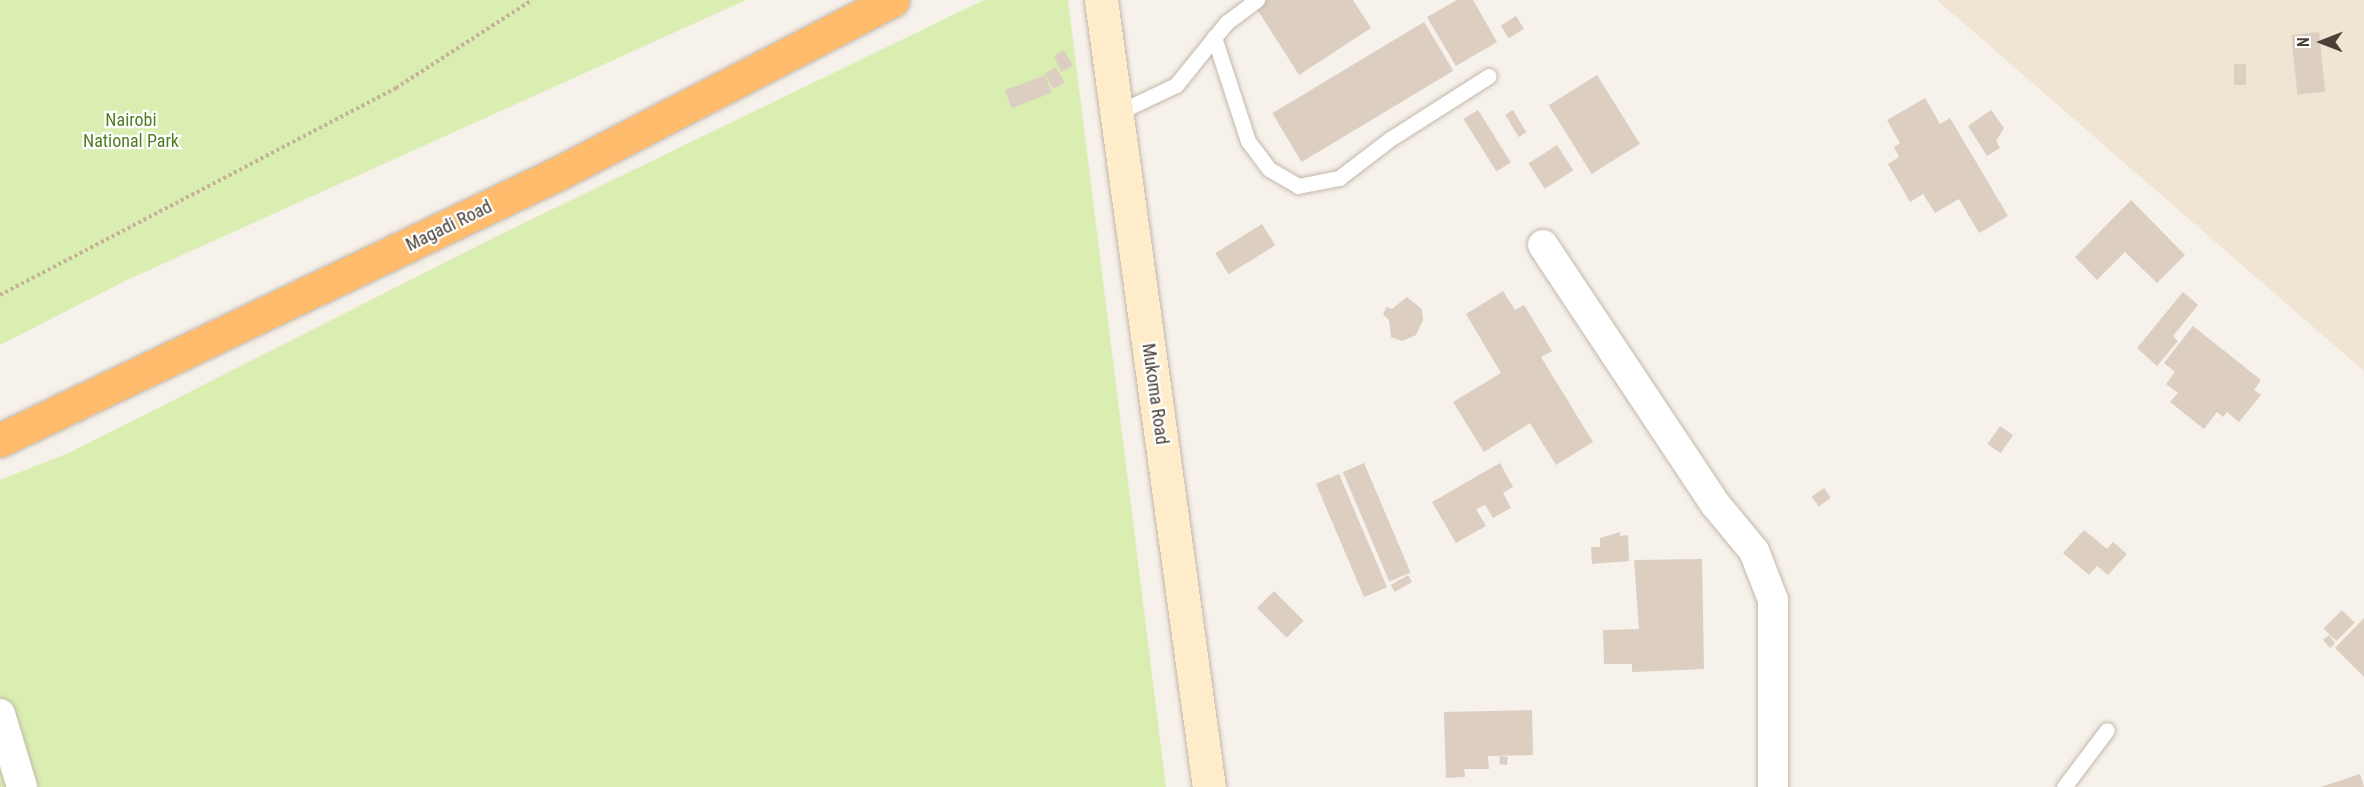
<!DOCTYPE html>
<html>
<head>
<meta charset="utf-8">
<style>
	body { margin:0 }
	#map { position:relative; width:2364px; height:787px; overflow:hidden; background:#f6f1ea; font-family:"Roboto Condensed",sans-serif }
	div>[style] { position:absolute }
	.education>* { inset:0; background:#f0e4d3 }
	.green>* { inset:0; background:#d9eeb0 }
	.building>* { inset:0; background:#dccec1; transform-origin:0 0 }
	.path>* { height:4px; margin-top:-2px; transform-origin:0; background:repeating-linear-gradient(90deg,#c6b29b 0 3px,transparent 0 6px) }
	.roads { filter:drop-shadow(0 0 2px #c3b8ab) drop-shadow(0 0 2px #c3b8ab) }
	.lane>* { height:15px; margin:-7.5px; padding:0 7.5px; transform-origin:7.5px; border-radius:7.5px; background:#fff }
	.street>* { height:30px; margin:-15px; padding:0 15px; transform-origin:15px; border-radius:15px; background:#fff }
	.secondary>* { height:33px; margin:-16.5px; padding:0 16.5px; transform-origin:16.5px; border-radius:16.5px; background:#ffeccb }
	.highway>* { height:33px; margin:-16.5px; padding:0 16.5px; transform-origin:16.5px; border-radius:16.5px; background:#ffbc6c }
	span { translate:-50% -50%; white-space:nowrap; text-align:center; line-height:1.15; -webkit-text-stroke:4.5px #fff; paint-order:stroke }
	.park-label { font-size:18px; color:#517e22 }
	.street-label { font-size:18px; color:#4b4137 }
	.north { position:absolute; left:2292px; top:12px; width:60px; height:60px; -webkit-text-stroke:4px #fff; paint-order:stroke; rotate:270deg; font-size:16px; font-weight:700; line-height:24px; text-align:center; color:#4b4137 }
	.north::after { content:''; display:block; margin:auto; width:21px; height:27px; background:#4b4137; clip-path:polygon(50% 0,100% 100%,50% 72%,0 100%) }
</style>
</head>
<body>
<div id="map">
	<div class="education">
		<i style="clip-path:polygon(1937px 0,2364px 0,2364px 371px)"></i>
	</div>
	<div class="green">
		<i style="clip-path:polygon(0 0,746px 0,127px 280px,0 345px)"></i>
		<i style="clip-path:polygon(984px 0,1068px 0,1166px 787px,0 787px,0 480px,71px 452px,499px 235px)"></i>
	</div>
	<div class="building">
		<i style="clip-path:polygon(1264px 0,1353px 0,1371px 28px,1299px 75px,1255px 6px)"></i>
		<i style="clip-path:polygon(1457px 0,1473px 0,1497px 42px,1456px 66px,1427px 17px)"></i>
		<i style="left:1516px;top:16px;width:15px;height:18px;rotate:58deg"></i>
		<i style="left:1424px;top:22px;width:57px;height:177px;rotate:59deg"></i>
		<i style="left:2319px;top:32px;width:60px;height:28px;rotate:84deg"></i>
		<i style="clip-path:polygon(1064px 50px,1073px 66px,1061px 72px,1054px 56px)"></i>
		<i style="left:2234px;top:64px;width:12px;height:21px"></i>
		<i style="left:1056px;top:67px;width:18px;height:13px;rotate:61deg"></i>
		<i style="left:1045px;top:75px;width:19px;height:43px;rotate:69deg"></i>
		<i style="left:1597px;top:75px;width:81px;height:57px;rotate:58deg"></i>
		<i style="clip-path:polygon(1925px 98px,1940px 124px,1950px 118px,2008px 216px,1979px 233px,1959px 199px,1935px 213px,1923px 194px,1910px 202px,1888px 164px,1899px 157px,1894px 147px,1900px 143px,1887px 120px)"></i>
		<i style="left:1478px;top:110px;width:62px;height:17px;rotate:58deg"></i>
		<i style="left:1513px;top:110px;width:26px;height:9px;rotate:59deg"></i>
		<i style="clip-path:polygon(1991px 110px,2004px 128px,1996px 141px,2000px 148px,1987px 156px,1968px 126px)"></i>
		<i style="left:1557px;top:145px;width:30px;height:34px;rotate:57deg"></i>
		<i style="clip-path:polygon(2131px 200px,2185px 255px,2157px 283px,2125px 252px,2097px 280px,2075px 257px)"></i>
		<i style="left:1262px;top:224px;width:25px;height:55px;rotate:58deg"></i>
		<i style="clip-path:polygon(1503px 291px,1515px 310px,1524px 305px,1552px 351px,1541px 357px,1593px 442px,1556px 465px,1530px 423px,1484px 452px,1453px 402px,1501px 373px,1466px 314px)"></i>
		<i style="clip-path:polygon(2183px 292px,2198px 305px,2173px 336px,2178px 341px,2157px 366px,2137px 348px)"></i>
		<i style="clip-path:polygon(1407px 297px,1422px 309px,1423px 320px,1416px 335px,1402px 341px,1391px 337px,1389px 320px,1383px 315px,1386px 307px,1392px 309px)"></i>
		<i style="clip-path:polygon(2193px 326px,2261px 380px,2254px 390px,2261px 395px,2239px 422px,2227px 412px,2223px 417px,2217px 412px,2204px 429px,2170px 402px,2178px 393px,2166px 384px,2175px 372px,2164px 363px)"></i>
		<i style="left:2000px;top:426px;width:16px;height:22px;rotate:35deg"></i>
		<i style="left:1364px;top:463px;width:119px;height:23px;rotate:67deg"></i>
		<i style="clip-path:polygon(1500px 463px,1513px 487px,1503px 493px,1511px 508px,1493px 518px,1485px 505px,1476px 509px,1486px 526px,1456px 543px,1432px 502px)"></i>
		<i style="left:1339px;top:474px;width:123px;height:25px;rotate:67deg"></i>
		<i style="left:1824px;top:488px;width:12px;height:15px;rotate:55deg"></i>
		<i style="clip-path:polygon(2084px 530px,2107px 549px,2113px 542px,2127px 554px,2108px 575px,2097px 566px,2089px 575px,2063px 553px)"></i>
		<i style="clip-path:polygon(1620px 532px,1620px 536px,1628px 535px,1629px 561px,1592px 564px,1591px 547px,1600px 547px,1600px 538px)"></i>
		<i style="clip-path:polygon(1702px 559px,1704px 669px,1632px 672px,1632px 664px,1604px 664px,1603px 630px,1639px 629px,1634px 560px)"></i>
		<i style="left:1408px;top:575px;width:8px;height:20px;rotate:60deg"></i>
		<i style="left:1274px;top:591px;width:42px;height:24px;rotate:45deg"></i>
		<i style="left:2342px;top:610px;width:18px;height:26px;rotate:45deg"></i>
		<i style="clip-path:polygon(2364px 618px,2364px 677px,2335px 648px)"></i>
		<i style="clip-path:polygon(2329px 635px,2335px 643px,2330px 648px,2323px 640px)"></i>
		<i style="clip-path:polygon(1532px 710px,1533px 755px,1488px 756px,1489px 769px,1464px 769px,1465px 777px,1446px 778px,1444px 712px)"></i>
		<i style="left:1500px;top:756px;width:8px;height:8px;rotate:7deg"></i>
		<i style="clip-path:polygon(2360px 774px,2364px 787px,2321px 787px)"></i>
	</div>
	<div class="path">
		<i style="left:0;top:295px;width:447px;rotate:-27.6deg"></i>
		<i style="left:396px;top:88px;width:162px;rotate:-32.9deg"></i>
	</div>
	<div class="roads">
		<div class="lane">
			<i style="left:1214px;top:37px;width:109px;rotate:71.9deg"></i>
			<i style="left:1248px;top:141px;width:35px;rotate:53deg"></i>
			<i style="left:1269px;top:169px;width:34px;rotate:30deg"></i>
			<i style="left:1298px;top:186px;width:42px;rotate:-11deg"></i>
			<i style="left:1339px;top:178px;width:64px;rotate:-37.4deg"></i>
			<i style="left:1390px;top:139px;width:117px;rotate:-32.5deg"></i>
			<i style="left:1115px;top:114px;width:68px;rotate:-25.4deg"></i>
			<i style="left:1176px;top:85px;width:80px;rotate:-51.1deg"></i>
			<i style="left:1226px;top:23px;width:39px;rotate:-37deg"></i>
			<i style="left:2064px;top:787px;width:71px;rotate:-53deg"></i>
		</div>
		<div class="street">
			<i style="left:1543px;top:245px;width:312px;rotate:56.4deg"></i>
			<i style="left:1716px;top:505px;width:60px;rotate:50.4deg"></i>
			<i style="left:1754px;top:551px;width:53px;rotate:68.8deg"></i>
			<i style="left:1773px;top:600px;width:187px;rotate:90deg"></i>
			<i style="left:0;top:714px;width:76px;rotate:73.2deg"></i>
		</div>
		<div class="secondary">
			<i style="left:1101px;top:0;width:794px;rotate:82.19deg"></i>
		</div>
		<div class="highway">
			<i style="left:0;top:440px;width:617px;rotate:-25.53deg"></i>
			<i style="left:557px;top:174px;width:378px;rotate:-27.4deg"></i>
		</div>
	</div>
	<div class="park-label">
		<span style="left:131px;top:131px">Nairobi<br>National Park</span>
	</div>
	<div class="street-label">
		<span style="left:449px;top:226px;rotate:-26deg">Magadi Road</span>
		<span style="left:1155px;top:394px;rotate:82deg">Mukoma Road</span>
	</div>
	<div class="north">N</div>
</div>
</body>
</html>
